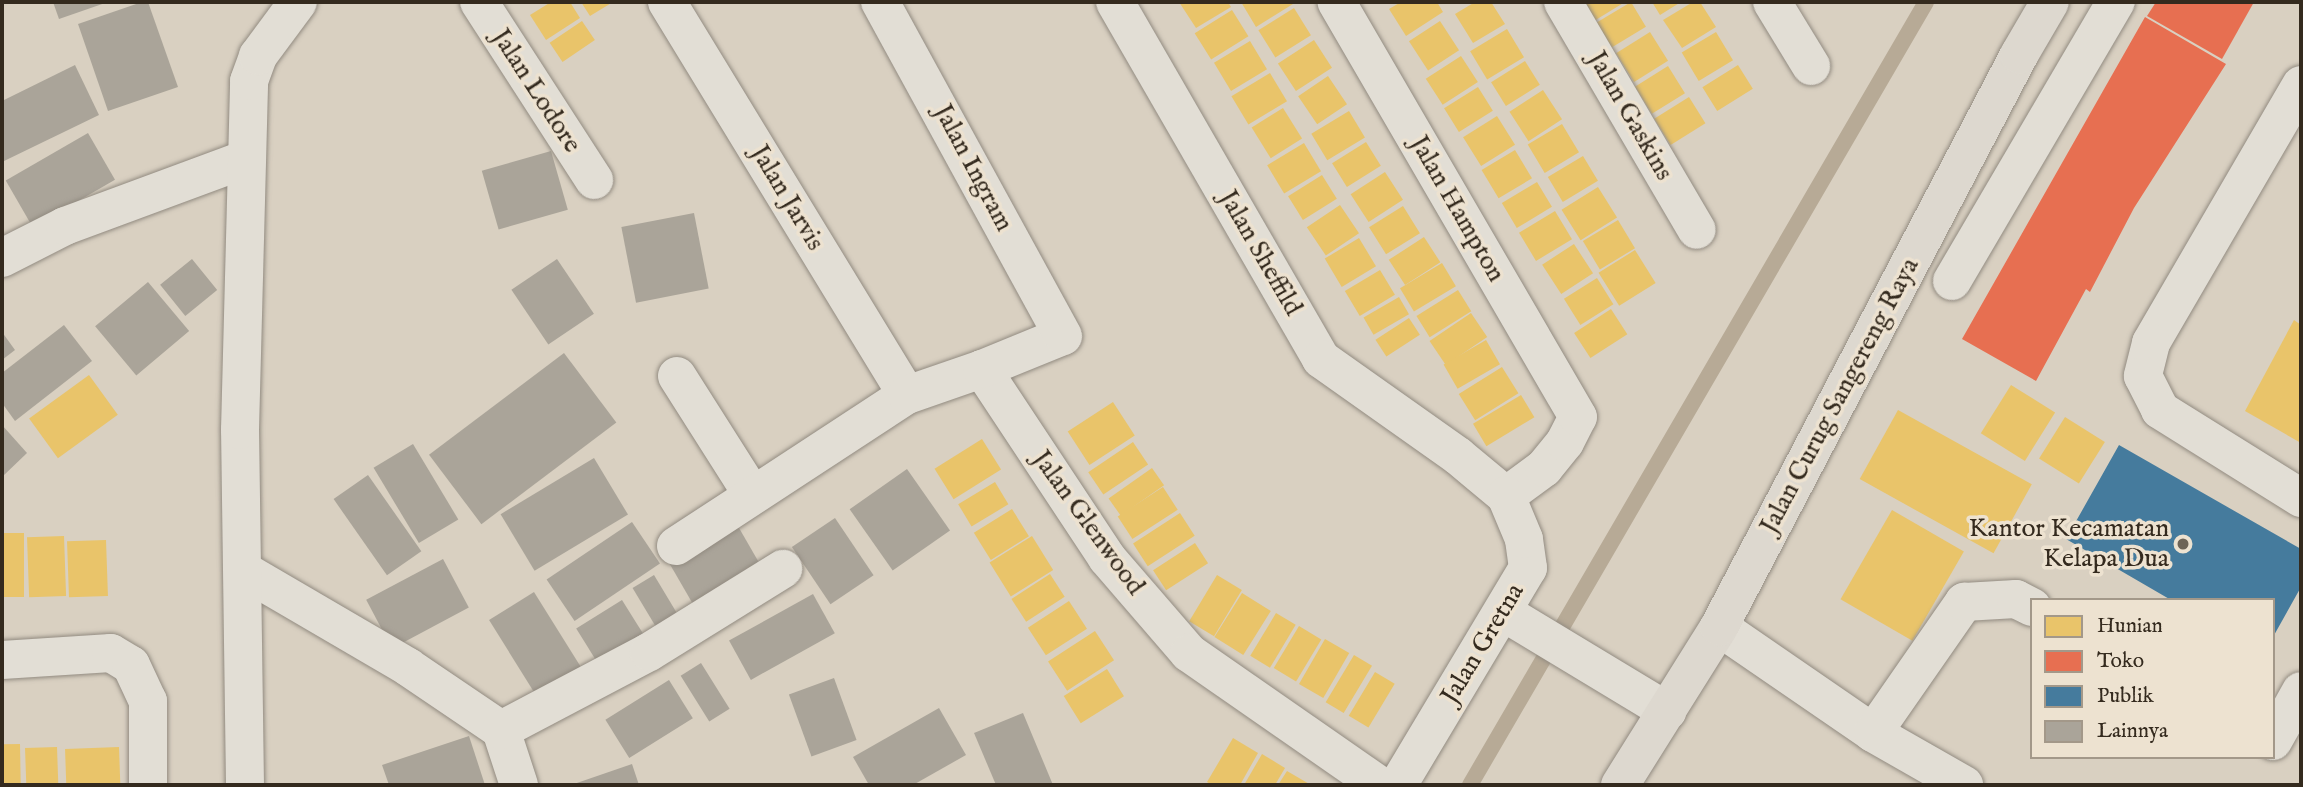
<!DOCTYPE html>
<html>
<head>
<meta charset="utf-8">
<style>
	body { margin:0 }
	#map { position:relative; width:2303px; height:787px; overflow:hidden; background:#d9d0c1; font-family:"IM FELL English",serif }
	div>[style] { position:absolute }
	.homes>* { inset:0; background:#e9c46a; transform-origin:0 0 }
	.shops>* { inset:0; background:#e76f51 }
	.public>* { inset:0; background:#457b9d }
	.stream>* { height:16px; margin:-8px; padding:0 8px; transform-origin:8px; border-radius:8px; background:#b7aa96 }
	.building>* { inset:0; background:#aaa499; transform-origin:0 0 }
	.roads { filter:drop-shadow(0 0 2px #928b81) drop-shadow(0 0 2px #928b81) }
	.minor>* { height:38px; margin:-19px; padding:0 19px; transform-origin:19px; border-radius:19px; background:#e2ded5 }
	.major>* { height:38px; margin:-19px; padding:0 19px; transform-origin:19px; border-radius:19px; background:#ddd8cf }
	.dots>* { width:19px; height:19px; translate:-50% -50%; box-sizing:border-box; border:4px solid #ede2d0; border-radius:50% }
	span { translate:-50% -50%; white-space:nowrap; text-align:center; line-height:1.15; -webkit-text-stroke:7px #ede2d0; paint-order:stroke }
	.street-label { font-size:26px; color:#342a1e }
	.poi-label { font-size:26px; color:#342a1e }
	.right { translate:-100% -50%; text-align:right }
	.frame { position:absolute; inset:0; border:4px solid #342a1e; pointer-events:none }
	.legend { position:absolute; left:2030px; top:598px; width:245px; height:161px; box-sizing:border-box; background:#ede2d0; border:2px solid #a39889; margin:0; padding:9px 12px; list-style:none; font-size:21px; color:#342a1e }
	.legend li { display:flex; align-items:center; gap:14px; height:35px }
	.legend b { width:35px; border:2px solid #a39889 }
</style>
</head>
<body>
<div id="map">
	<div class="homes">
		<i style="clip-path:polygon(551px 2px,570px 2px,580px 18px,546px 40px,530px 15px)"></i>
		<i style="clip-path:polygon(581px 2px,613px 2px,590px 16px)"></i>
		<i style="clip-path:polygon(1179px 2px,1228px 2px,1231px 7px,1196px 28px)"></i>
		<i style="clip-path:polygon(1241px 2px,1292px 2px,1293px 4px,1256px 27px)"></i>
		<i style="clip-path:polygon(1401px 2px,1437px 2px,1443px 12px,1406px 36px,1389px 9px)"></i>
		<i style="clip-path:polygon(1475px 2px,1491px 2px,1505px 24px,1473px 43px,1455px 14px)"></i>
		<i style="clip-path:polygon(1583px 2px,1625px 2px,1594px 21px)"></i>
		<i style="left:1631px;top:2px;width:29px;height:40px;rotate:59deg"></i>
		<i style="clip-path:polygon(1652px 2px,1681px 2px,1660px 15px)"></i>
		<i style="clip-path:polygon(1693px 2px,1700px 2px,1716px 27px,1682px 48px,1663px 20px)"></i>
		<i style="left:1294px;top:8px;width:32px;height:42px;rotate:58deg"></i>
		<i style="left:1232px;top:10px;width:31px;height:44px;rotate:58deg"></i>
		<i style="left:582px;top:21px;width:23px;height:39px;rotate:56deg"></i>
		<i style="left:1440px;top:21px;width:35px;height:37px;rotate:57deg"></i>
		<i style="left:1507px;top:29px;width:33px;height:43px;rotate:59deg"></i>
		<i style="left:1650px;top:32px;width:34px;height:40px;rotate:58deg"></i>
		<i style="left:1716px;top:32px;width:33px;height:40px;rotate:59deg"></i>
		<i style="left:1314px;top:40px;width:33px;height:43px;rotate:57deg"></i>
		<i style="left:1250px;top:41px;width:33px;height:42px;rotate:59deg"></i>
		<i style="left:1461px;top:56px;width:31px;height:42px;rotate:57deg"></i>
		<i style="left:1525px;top:61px;width:28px;height:40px;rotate:58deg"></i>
		<i style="left:1738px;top:65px;width:28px;height:42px;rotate:58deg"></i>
		<i style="left:1668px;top:66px;width:32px;height:39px;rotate:58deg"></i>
		<i style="left:1270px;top:73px;width:33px;height:45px;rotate:59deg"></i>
		<i style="left:1328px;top:76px;width:34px;height:36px;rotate:56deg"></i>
		<i style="left:1478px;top:87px;width:28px;height:40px;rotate:58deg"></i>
		<i style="left:1543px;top:90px;width:35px;height:40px;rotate:57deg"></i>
		<i style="left:1689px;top:97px;width:31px;height:41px;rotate:58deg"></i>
		<i style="left:1283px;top:108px;width:36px;height:37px;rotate:58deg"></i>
		<i style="left:1349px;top:111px;width:31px;height:44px;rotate:59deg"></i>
		<i style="left:1497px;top:116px;width:34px;height:40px;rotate:58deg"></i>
		<i style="left:1562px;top:124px;width:33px;height:40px;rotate:59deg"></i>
		<i style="left:1366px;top:142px;width:28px;height:40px;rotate:58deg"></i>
		<i style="left:1304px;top:143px;width:33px;height:43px;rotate:59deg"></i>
		<i style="left:1515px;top:150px;width:33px;height:39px;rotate:59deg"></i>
		<i style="left:1583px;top:156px;width:29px;height:41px;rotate:59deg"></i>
		<i style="left:1385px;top:172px;width:33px;height:41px;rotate:57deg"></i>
		<i style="left:1322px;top:175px;width:28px;height:40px;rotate:58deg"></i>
		<i style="left:1537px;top:182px;width:29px;height:41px;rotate:59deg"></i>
		<i style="left:1598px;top:187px;width:36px;height:43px;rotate:58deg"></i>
		<i style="left:1340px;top:205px;width:34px;height:40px;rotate:56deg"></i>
		<i style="left:1403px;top:206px;width:32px;height:40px;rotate:58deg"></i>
		<i style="left:1555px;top:211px;width:33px;height:42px;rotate:59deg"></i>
		<i style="left:1618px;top:220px;width:33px;height:41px;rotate:59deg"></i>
		<i style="left:1424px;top:237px;width:30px;height:42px;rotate:57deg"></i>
		<i style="left:1359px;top:238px;width:33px;height:40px;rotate:59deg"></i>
		<i style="left:1574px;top:244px;width:35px;height:38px;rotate:57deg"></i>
		<i style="left:1635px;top:250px;width:39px;height:43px;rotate:58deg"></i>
		<i style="left:1442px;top:263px;width:27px;height:49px;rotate:59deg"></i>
		<i style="left:1380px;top:270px;width:29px;height:41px;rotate:59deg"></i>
		<i style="left:1597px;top:278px;width:31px;height:39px;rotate:58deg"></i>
		<i style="left:1458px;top:290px;width:25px;height:49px;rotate:58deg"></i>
		<i style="left:1399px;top:297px;width:20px;height:41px;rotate:60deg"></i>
		<i style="left:1611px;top:309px;width:30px;height:44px;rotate:57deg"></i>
		<i style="left:1471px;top:313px;width:29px;height:50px;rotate:56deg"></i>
		<i style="left:1409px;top:318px;width:20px;height:40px;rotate:57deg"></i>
		<i style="clip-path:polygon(2294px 320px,2301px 325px,2301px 443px,2245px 411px)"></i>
		<i style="left:1486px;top:340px;width:28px;height:49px;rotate:60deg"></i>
		<i style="left:1502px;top:367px;width:31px;height:51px;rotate:58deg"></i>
		<i style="left:89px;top:375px;width:49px;height:74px;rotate:54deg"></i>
		<i style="left:2011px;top:385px;width:52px;height:57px;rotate:32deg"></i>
		<i style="left:1521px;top:395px;width:26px;height:56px;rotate:59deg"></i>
		<i style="left:1113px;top:402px;width:40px;height:54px;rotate:57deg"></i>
		<i style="left:1898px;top:410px;width:153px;height:79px;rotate:29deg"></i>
		<i style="left:2065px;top:417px;width:47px;height:49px;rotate:32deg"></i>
		<i style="left:982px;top:439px;width:36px;height:56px;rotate:58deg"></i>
		<i style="left:1133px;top:442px;width:27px;height:54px;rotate:56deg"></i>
		<i style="left:1152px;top:468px;width:21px;height:53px;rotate:55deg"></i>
		<i style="left:995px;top:482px;width:26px;height:43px;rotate:59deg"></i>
		<i style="left:1163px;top:487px;width:27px;height:54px;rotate:57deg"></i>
		<i style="left:1012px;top:509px;width:32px;height:45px;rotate:58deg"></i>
		<i style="left:1892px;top:510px;width:83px;height:103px;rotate:30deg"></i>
		<i style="left:1180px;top:513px;width:27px;height:56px;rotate:57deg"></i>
		<i style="left:2px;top:533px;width:22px;height:64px"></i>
		<i style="left:64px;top:536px;width:60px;height:37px;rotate:88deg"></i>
		<i style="left:1032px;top:536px;width:40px;height:50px;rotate:58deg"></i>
		<i style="left:106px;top:540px;width:56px;height:39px;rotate:88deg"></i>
		<i style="left:1195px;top:543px;width:24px;height:50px;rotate:57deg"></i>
		<i style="left:1050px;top:574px;width:27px;height:46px;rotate:57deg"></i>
		<i style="left:1217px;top:575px;width:29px;height:54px;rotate:31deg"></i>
		<i style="left:1242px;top:593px;width:34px;height:52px;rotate:32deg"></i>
		<i style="left:1069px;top:601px;width:33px;height:49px;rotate:57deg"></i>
		<i style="left:1276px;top:613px;width:23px;height:50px;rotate:31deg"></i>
		<i style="left:1299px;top:626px;width:26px;height:49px;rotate:31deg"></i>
		<i style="left:1095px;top:631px;width:35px;height:56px;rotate:57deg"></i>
		<i style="left:1325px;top:639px;width:28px;height:52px;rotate:30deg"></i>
		<i style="left:1354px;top:655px;width:21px;height:55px;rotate:31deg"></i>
		<i style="left:1107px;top:669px;width:32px;height:51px;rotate:58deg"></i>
		<i style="left:1375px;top:672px;width:23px;height:51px;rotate:31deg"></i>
		<i style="clip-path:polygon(1233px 738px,1258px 753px,1240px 785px,1212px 785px,1207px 782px)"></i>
		<i style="left:20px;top:744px;width:41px;height:18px;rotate:89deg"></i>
		<i style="left:57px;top:747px;width:38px;height:32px;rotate:88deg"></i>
		<i style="left:119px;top:747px;width:38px;height:54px;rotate:88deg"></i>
		<i style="clip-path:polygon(1262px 754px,1285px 768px,1275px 785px,1244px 785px)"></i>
		<i style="clip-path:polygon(1287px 771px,1311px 785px,1278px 785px)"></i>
	</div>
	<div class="shops">
		<i style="clip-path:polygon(2156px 2px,2254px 2px,2222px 59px,2147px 16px)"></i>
		<i style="clip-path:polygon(2145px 17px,2226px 64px,2134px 208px,2090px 292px,2086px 289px,2036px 381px,1962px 339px)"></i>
	</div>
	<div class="public">
		<i style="clip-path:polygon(2119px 445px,2301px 549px,2301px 587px,2273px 637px,2273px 600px,2171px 600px,2066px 539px)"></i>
	</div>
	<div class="stream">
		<i style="left:1470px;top:785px;width:906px;rotate:-59.78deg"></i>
	</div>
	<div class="building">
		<i style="clip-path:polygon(53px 2px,108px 2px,59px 19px)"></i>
		<i style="clip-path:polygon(142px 2px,148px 2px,178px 87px,108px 111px,78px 24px)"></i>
		<i style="clip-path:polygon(75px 65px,99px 115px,2px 162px,2px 101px)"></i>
		<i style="left:88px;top:133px;width:54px;height:95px;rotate:60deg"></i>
		<i style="left:551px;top:151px;width:61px;height:72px;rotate:74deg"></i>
		<i style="left:694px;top:213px;width:77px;height:74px;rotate:79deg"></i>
		<i style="left:192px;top:259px;width:40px;height:41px;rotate:51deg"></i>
		<i style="left:557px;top:259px;width:66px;height:55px;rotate:56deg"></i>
		<i style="left:148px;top:282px;width:64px;height:69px;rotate:50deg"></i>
		<i style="clip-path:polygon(64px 325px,92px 361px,15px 421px,2px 403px,2px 373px)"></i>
		<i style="clip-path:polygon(2px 332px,15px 350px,2px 360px)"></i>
		<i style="left:564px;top:353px;width:87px;height:169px;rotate:53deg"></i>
		<i style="clip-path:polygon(2px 425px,27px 453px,2px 477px)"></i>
		<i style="left:413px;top:444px;width:88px;height:46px;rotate:59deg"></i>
		<i style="left:594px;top:458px;width:66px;height:109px;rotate:59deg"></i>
		<i style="left:907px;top:469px;width:75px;height:70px;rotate:55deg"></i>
		<i style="left:368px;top:475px;width:93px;height:42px;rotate:55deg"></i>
		<i style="left:835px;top:518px;width:69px;height:52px;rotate:56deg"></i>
		<i style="left:735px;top:521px;width:59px;height:78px;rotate:60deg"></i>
		<i style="left:632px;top:522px;width:50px;height:103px;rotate:56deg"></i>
		<i style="left:443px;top:559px;width:55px;height:87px;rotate:62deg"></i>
		<i style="left:654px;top:575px;width:49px;height:25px;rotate:59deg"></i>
		<i style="left:534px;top:592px;width:90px;height:53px;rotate:58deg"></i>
		<i style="left:813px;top:594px;width:45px;height:96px;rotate:61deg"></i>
		<i style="left:622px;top:600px;width:47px;height:54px;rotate:58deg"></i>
		<i style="left:701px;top:663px;width:54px;height:24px;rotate:58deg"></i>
		<i style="left:834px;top:678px;width:66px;height:48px;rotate:70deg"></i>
		<i style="left:669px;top:680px;width:45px;height:75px;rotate:58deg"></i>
		<i style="clip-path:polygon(939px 708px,966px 755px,913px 785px,869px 785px,853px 757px)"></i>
		<i style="clip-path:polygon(1023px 713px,1053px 785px,996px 785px,974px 733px)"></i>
		<i style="clip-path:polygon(469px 736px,485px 785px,389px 785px,382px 765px)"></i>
		<i style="clip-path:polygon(632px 764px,639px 785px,571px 785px)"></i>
	</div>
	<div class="roads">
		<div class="minor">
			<i style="left:479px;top:2px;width:212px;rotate:57.1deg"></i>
			<i style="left:667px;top:2px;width:460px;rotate:58.6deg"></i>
			<i style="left:1115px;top:2px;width:412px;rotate:60deg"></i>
			<i style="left:1321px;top:359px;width:168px;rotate:35.3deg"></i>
			<i style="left:1458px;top:456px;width:62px;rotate:39.8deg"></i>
			<i style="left:1506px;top:496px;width:47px;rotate:-36.4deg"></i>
			<i style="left:1544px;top:468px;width:33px;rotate:-51deg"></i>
			<i style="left:1565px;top:442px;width:28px;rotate:-63deg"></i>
			<i style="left:1578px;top:417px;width:480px;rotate:-120.2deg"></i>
			<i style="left:1563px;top:2px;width:264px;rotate:59.6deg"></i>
			<i style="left:1772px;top:2px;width:75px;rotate:58.6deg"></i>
			<i style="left:2301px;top:85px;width:298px;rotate:120.2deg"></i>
			<i style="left:2151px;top:343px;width:34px;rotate:104deg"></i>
			<i style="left:2143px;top:376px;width:38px;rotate:63deg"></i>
			<i style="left:2160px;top:410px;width:166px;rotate:32deg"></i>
			<i style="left:2px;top:258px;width:71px;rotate:-26.9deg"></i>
			<i style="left:65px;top:226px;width:193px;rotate:-20.3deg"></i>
			<i style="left:1952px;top:281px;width:324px;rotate:-59.6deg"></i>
			<i style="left:982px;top:369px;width:227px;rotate:56.5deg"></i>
			<i style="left:1107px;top:558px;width:125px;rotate:49.2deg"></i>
			<i style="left:1189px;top:653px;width:231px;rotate:34.8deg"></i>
			<i style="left:677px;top:376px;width:140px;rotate:57.6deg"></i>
			<i style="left:676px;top:546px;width:276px;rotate:-33.2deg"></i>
			<i style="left:907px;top:395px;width:79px;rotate:-19.1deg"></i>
			<i style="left:982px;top:369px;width:87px;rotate:-22.2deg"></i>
			<i style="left:1063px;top:336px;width:381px;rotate:-118.7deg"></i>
			<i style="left:244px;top:571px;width:190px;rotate:30.3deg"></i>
			<i style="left:408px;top:667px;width:112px;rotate:34.1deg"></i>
			<i style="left:501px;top:730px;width:58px;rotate:71.9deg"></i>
			<i style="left:1503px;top:612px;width:192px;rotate:31.1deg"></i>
			<i style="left:1719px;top:627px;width:187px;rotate:34.5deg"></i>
			<i style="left:1873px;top:733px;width:105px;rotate:29.7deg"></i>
			<i style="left:2px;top:660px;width:109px;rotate:-3.7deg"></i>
			<i style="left:111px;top:653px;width:23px;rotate:31deg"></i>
			<i style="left:131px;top:665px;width:40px;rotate:65deg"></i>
			<i style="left:148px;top:701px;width:84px;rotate:90deg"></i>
			<i style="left:501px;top:730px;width:167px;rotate:-27.8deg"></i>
			<i style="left:649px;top:652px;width:158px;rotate:-31.8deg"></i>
			<i style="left:1873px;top:733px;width:160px;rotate:-55.2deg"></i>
			<i style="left:1964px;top:602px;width:52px;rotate:-3.3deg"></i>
			<i style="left:2016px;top:599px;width:18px;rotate:27deg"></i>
			<i style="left:2273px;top:741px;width:57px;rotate:-60.8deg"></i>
			<i style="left:245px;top:785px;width:355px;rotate:-90.8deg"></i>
			<i style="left:240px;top:430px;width:349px;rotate:-88.5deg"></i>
			<i style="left:249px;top:81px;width:27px;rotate:-70deg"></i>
			<i style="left:258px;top:56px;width:67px;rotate:-53.5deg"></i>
			<i style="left:1398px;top:785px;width:253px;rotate:-59.1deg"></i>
			<i style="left:1528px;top:568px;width:29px;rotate:-98deg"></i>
			<i style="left:1524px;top:539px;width:47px;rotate:-112.7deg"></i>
		</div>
		<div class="major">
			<i style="left:1620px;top:785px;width:186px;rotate:-57.9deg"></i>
			<i style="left:1719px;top:627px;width:646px;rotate:-62.32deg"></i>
			<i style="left:2019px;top:55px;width:61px;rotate:-59.7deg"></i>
		</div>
	</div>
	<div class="dots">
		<i style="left:2183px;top:544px;background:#6e6457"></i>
	</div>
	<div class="street-label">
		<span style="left:536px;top:91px;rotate:57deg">Jalan Lodore</span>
		<span style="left:1630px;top:116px;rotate:60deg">Jalan Gaskins</span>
		<span style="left:973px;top:168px;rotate:62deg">Jalan Ingram</span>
		<span style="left:787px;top:198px;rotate:59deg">Jalan Jarvis</span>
		<span style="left:1457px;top:209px;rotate:60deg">Jalan Hampton</span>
		<span style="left:1260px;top:253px;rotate:60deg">Jalan Sheffild</span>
		<span style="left:1840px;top:396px;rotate:-62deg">Jalan Curug Sangereng Raya</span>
		<span style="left:1088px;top:523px;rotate:54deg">Jalan Glenwood</span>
		<span style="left:1483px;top:644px;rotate:-59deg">Jalan Gretna</span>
	</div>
	<div class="poi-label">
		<span class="right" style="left:2169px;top:544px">Kantor Kecamatan<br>Kelapa Dua</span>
	</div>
	<div class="frame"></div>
	<ul class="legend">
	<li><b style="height:19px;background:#e9c46a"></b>Hunian</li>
	<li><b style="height:19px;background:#e76f51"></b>Toko</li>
	<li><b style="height:19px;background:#457b9d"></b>Publik</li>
	<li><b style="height:19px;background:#aaa499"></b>Lainnya</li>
	</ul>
</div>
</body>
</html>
